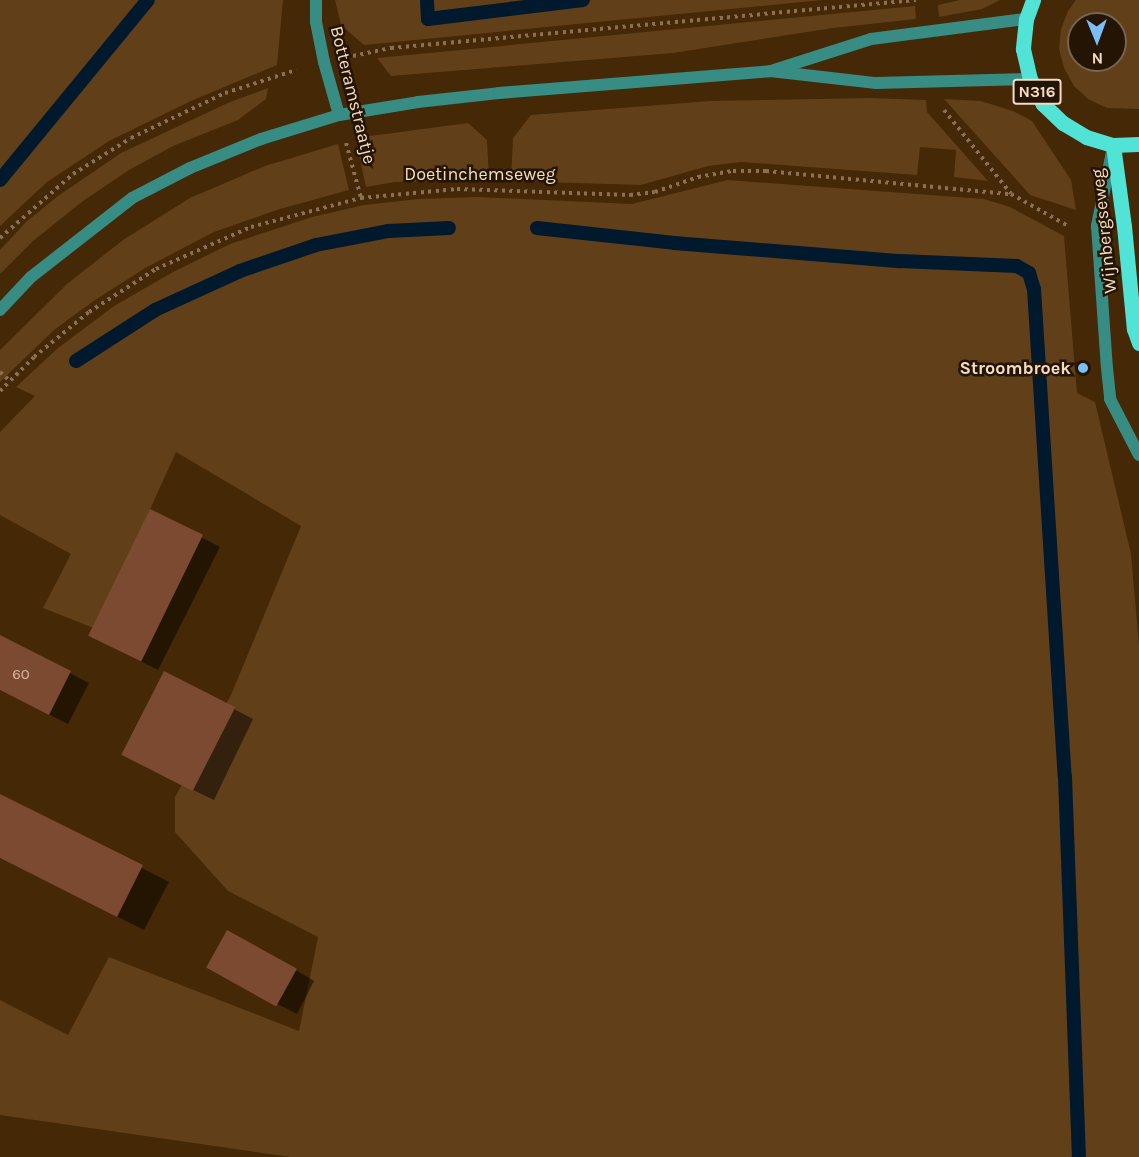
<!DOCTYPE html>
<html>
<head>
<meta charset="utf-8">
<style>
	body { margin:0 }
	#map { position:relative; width:1139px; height:1157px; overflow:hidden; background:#452806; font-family:Karla,sans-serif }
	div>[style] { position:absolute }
	.green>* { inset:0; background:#613f19 }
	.shadow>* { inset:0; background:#0007 }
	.stream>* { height:14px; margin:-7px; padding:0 7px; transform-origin:7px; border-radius:7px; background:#01192c }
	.building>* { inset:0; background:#7c4931; transform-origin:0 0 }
	.path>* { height:4px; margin-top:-2px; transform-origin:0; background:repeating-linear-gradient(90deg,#8b7053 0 3px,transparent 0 7.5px) }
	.service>* { height:12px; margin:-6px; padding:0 6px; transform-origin:6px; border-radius:6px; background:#378c83 }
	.minor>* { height:12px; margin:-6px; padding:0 6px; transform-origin:6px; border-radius:6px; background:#378c83 }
	.tertiary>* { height:12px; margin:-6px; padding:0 6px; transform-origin:6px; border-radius:6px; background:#378c83 }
	.primary>* { height:15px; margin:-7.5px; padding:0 7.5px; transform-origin:7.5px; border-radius:7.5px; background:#51e3d5 }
	.dots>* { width:16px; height:16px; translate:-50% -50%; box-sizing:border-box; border:3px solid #241403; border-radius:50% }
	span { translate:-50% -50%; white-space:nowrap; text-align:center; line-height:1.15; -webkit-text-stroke:5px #241403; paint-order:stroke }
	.number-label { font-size:15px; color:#d6b7a1 }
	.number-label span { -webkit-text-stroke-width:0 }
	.shield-label span { padding:2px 4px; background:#241403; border:2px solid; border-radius:4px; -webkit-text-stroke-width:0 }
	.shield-label { font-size:16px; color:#f4dcc6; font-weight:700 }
	.street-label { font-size:18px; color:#f4dcc6 }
	.poi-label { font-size:18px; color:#f4dcc6; font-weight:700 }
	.right { translate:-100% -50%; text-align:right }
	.north { position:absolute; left:1067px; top:12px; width:60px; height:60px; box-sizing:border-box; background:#241403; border:2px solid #776451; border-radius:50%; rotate:179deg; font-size:16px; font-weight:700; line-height:24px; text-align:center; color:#f4dcc6 }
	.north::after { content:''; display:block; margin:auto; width:21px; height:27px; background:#7bbef8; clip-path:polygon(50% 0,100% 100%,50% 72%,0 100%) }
</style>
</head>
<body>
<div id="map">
	<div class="green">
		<i style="clip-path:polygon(0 0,283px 0,277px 65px,191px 101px,109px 141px,47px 182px,0 226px)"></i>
		<i style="clip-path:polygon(335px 0,822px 0,364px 45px,341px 25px)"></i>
		<i style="clip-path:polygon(960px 0,1000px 0,982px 9px,939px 17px,938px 5px)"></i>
		<i style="clip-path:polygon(evenodd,1076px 0,1139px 0,1139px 109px,1107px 108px,1088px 99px,1074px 86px,1064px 68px,1059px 49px,1061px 29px,1068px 11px,1076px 0,1079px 24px,1115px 24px,1115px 60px,1079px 60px,1079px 24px)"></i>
		<i style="clip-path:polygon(915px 6px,916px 19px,833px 28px,673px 53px,391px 76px,377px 58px)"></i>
		<i style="clip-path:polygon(268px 88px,266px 99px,238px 120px,173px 146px,129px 170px,83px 201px,33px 241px,0 274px,0 250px,26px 222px,58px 196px,121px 153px,230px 102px)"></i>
		<i style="clip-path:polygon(870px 98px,926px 100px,927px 112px,988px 181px,954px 177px,956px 150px,920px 147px,917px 175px,741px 162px,708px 166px,641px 185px,511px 181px,513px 138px,531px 115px,710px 101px)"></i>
		<i style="clip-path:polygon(944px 99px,981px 101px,1013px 111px,1032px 121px,1071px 180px,1076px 210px,1030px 195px)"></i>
		<i style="clip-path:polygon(468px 123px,487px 140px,489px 180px,395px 182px,366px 187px,359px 155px,363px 137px)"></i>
		<i style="clip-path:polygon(338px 144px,349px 190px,280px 209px,214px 232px,147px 267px,95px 300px,54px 330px,0 382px,0 350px,67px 284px,123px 240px,190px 198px,265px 166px)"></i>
		<i style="clip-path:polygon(728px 180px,984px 199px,1010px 207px,1064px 236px,1077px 393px,1095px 402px,1131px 554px,1139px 645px,1139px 1157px,290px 1157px,0 1115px,0 1000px,68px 1035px,109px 957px,299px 1031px,318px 937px,228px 891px,175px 832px,175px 797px,231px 695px,301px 526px,176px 452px,96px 629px,43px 608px,71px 554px,0 515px,0 432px,35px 396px,16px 387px,58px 348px,114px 306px,173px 272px,230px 244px,312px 217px,364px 205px,418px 199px,478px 197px,632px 204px)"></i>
	</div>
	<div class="shadow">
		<i style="clip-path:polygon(151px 511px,220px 547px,158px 670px,106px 644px)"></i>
		<i style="clip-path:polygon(0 637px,89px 683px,68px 724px,0 690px)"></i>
		<i style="clip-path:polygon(165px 673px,253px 719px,214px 800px,143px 766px)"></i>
		<i style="clip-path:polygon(0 795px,169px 882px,144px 930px,0 858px)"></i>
		<i style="clip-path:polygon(296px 970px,314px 981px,297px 1014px,227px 978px)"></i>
	</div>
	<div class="stream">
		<i style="left:427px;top:0;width:19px;rotate:87deg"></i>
		<i style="left:428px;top:19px;width:156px;rotate:-7deg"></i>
		<i style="left:0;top:180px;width:233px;rotate:-50.6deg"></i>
		<i style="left:537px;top:228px;width:138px;rotate:6.2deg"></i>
		<i style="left:674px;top:243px;width:227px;rotate:4.6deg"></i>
		<i style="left:900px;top:261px;width:117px;rotate:2.4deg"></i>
		<i style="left:1017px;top:266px;width:14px;rotate:30deg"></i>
		<i style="left:1029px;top:273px;width:17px;rotate:73deg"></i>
		<i style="left:1034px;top:289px;width:489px;rotate:86.4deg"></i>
		<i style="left:1065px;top:777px;width:380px;rotate:87.9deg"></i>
		<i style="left:76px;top:361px;width:94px;rotate:-32.8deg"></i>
		<i style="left:155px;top:310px;width:94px;rotate:-24.6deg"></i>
		<i style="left:240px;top:271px;width:80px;rotate:-18.9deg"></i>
		<i style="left:316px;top:245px;width:73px;rotate:-11deg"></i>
		<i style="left:388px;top:231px;width:61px;rotate:-2.8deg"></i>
	</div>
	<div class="building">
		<i style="left:150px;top:509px;width:59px;height:141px;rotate:26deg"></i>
		<i style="clip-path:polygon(0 635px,71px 671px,49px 715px,0 690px)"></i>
		<i style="left:164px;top:671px;width:80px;height:94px;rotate:27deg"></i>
		<i style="clip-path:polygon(0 794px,143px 865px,117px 917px,0 858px)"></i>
		<i style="left:227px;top:930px;width:80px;height:43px;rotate:29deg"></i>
	</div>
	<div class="path">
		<i style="left:353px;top:56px;width:39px;rotate:-12deg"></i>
		<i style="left:391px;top:48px;width:527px;rotate:-5.22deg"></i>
		<i style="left:944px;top:110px;width:107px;rotate:51.4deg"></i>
		<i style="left:1011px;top:194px;width:65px;rotate:29.3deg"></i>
		<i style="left:346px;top:143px;width:57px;rotate:74.7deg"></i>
		<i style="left:0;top:238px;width:97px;rotate:-41.2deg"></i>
		<i style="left:73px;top:174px;width:68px;rotate:-31.8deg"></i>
		<i style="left:131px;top:138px;width:104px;rotate:-25.6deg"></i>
		<i style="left:225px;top:93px;width:75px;rotate:-17.9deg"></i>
		<i style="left:0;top:372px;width:12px;rotate:42deg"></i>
		<i style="left:0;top:391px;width:48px;rotate:-45deg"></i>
		<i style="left:34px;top:357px;width:71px;rotate:-39.3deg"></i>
		<i style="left:89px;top:312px;width:80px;rotate:-32.7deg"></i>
		<i style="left:156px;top:269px;width:104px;rotate:-23.9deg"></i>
		<i style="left:251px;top:227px;width:114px;rotate:-14.8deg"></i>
		<i style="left:361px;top:198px;width:96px;rotate:-5.4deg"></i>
		<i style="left:457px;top:189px;width:173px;rotate:2deg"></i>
		<i style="left:630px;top:195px;width:25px;rotate:-7deg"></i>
		<i style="left:655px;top:192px;width:46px;rotate:-19.2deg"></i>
		<i style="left:698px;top:177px;width:36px;rotate:-10deg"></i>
		<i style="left:733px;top:171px;width:33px"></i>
		<i style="left:766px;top:171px;width:246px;rotate:5.4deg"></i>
	</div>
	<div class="service">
		<i style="left:1112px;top:152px;width:76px;rotate:101.5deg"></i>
		<i style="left:1097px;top:226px;width:142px;rotate:86deg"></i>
		<i style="left:1107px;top:368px;width:31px;rotate:84deg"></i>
		<i style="left:1110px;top:399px;width:63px;rotate:62.6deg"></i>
	</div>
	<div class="minor">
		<i style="left:316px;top:0;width:22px;rotate:90deg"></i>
		<i style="left:316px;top:22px;width:41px;rotate:78.7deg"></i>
		<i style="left:324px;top:62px;width:55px;rotate:74.2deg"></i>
	</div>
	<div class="tertiary">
		<i style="left:774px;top:70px;width:102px;rotate:-17.7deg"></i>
		<i style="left:871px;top:39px;width:156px;rotate:-7.4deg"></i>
		<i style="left:0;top:310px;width:45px;rotate:-46.8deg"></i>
		<i style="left:31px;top:277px;width:128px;rotate:-38deg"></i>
		<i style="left:132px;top:198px;width:65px;rotate:-27.3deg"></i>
		<i style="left:190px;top:168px;width:77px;rotate:-22.2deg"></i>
		<i style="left:261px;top:139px;width:82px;rotate:-17.1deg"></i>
		<i style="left:339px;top:115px;width:80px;rotate:-9.3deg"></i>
		<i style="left:418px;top:102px;width:81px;rotate:-6.3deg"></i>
		<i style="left:499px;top:93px;width:272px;rotate:-4.6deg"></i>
		<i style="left:770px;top:71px;width:107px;rotate:6.5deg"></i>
		<i style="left:876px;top:83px;width:154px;rotate:-1.5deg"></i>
	</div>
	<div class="primary">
		<i style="left:1033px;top:0;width:20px;rotate:110deg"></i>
		<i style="left:1026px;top:19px;width:30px;rotate:96deg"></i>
		<i style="left:1023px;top:49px;width:31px;rotate:77deg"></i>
		<i style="left:1030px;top:79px;width:28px;rotate:63deg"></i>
		<i style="left:1043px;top:104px;width:28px;rotate:44deg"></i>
		<i style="left:1063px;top:123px;width:27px;rotate:31deg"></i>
		<i style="left:1086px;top:137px;width:28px;rotate:17deg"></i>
		<i style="left:1113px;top:145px;width:26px;rotate:-2deg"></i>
		<i style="left:1113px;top:145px;width:82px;rotate:82.3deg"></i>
		<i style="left:1124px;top:226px;width:103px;rotate:84.5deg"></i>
		<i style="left:1134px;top:329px;width:15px;rotate:70deg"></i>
	</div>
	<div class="dots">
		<i style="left:1083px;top:368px;background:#7bbef8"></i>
	</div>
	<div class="number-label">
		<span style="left:21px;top:675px">60</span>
	</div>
	<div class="shield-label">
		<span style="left:1037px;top:92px">N316</span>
	</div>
	<div class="street-label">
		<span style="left:353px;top:95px;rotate:76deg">Botteramstraatje</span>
		<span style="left:480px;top:174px">Doetinchemseweg</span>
		<span style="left:1104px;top:231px;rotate:-96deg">Wijnbergseweg</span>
	</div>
	<div class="poi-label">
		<span class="right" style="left:1071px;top:368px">Stroombroek</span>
	</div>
	<div class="north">N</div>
</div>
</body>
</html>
